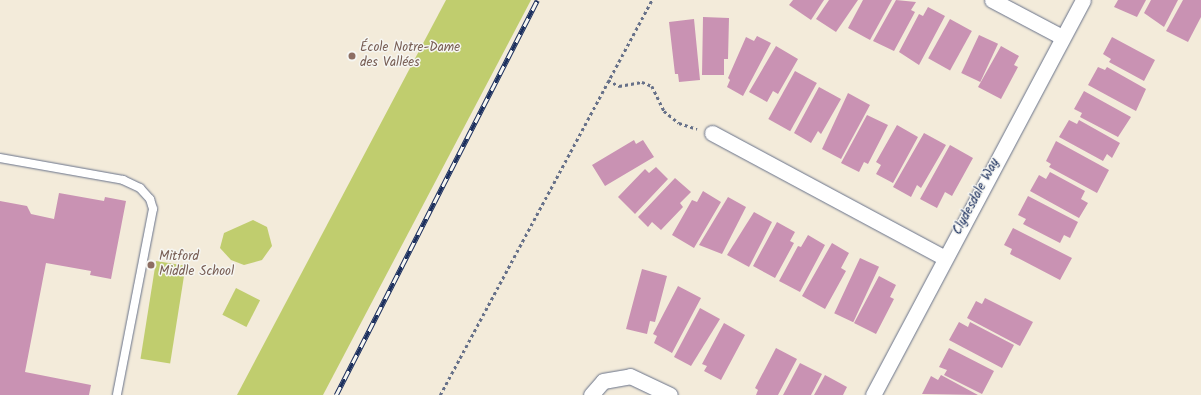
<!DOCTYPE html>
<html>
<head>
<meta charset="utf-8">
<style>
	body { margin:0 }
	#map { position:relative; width:1201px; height:395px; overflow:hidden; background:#f3ebda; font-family:Kalam,sans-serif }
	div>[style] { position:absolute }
	.green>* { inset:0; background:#c0cd6e; transform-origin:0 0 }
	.building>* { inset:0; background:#c992b3; transform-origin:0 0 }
	.path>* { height:2.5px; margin-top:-1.25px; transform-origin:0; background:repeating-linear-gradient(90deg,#677189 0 3px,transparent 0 6px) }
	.roads { filter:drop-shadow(0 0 1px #677189) drop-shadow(0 0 1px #677189) }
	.service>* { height:8px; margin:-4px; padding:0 4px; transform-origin:4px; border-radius:4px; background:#fff }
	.minor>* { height:15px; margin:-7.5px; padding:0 7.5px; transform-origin:7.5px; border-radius:7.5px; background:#fff }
	.rail>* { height:4.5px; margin-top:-2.25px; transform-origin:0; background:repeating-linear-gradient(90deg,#f6f6f2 0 9px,#1b2f5e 0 18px); box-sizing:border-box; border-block:1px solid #1b2f5e }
	.dots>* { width:11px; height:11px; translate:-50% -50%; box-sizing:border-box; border:2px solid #f6f6f2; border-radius:50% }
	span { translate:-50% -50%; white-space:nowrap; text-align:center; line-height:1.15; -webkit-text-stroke:3px #f6f6f2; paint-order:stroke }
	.education-label { font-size:13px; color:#785e54 }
	.left { translate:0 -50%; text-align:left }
	.street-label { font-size:13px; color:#1b2f5e }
</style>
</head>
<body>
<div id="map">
	<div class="green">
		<i style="clip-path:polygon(446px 0,531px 0,323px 395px,237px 395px)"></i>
		<i style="clip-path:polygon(253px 220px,267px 227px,272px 246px,262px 260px,244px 265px,231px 260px,220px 248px,224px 233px)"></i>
		<i style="left:156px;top:261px;width:30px;height:99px;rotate:9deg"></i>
		<i style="left:236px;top:288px;width:27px;height:30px;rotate:27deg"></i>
	</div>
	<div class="building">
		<i style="clip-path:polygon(793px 0,824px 0,811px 20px,789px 5px)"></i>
		<i style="clip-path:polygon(829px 0,858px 0,836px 32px,816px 19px)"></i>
		<i style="clip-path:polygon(863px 0,892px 0,870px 40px,848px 28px)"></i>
		<i style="clip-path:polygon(896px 0,916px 2px,911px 10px,915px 12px,894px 51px,873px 41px)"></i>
		<i style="clip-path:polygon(1118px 0,1146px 0,1137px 17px,1114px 7px)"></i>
		<i style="clip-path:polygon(1151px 0,1178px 0,1164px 27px,1144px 13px)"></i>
		<i style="clip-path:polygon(1183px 0,1201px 0,1201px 17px,1188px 42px,1166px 31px)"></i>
		<i style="clip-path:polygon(928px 7px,945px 16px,919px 65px,899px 52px,919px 14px,923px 16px)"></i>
		<i style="clip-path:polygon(703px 17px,729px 18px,728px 59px,724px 59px,724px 75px,702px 75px)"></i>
		<i style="clip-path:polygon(694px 19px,700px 80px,679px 82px,678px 74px,675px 74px,669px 22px)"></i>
		<i style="left:950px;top:19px;width:25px;height:45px;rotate:29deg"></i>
		<i style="left:979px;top:35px;width:21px;height:42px;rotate:25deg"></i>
		<i style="clip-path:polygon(757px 36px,771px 43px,743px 96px,727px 87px,730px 80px,728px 78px,746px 37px,754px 41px)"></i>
		<i style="clip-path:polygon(1112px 37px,1155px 60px,1144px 81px,1109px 62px,1111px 59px,1103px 54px)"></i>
		<i style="clip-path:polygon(776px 46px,798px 59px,778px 94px,773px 91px,767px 102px,749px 92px)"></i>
		<i style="clip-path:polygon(1001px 46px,1019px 56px,1014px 65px,1018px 67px,1001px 99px,978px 87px)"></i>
		<i style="clip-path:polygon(1098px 67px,1105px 70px,1107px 67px,1146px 89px,1136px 111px,1088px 85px)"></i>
		<i style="left:795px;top:71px;width:25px;height:55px;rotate:29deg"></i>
		<i style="clip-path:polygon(819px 87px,841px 99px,821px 134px,818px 131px,811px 143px,794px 133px)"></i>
		<i style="clip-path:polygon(1084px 91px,1131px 117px,1118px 137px,1080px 117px,1082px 113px,1074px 109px)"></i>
		<i style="clip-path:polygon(848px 93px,870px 105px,841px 159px,822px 149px)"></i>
		<i style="clip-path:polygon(867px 115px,888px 125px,868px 164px,864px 162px,859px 172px,841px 163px)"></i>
		<i style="clip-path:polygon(1069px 120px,1077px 124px,1079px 120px,1120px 143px,1112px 158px,1107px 154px,1103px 161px,1059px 137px)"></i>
		<i style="clip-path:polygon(897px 125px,918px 137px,893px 183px,876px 174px,881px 165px,876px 162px)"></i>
		<i style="clip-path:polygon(924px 133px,946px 145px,921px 188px,917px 185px,911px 197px,893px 187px)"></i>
		<i style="clip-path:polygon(634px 140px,636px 144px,643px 140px,654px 157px,605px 186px,592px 165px)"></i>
		<i style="clip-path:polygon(1056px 141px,1109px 170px,1097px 193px,1049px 167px,1051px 164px,1046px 161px)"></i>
		<i style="clip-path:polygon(950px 145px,973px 158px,952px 196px,945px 192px,937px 208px,920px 199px)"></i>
		<i style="clip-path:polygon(656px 167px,668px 179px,635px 214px,618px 197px,645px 169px,649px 173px)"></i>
		<i style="clip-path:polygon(1050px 172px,1085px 191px,1081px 199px,1088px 203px,1079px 218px,1030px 191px,1039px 175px,1046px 179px)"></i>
		<i style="clip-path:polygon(675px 178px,691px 192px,680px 203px,683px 207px,661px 230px,652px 222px,648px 227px,638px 217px)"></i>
		<i style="clip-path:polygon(703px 191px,721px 202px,694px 248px,672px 235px,692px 200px,697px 202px)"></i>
		<i style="clip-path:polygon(59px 193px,104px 201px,105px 197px,126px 201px,111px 279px,90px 275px,91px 271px,46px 263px,25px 372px,91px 385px,89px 395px,0 395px,0 201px,27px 206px,31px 214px,54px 219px)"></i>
		<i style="clip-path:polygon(1028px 196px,1078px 222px,1070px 238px,1064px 235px,1060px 243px,1023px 224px,1026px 219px,1018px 215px)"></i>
		<i style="clip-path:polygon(728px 197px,746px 207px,722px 254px,699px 245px)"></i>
		<i style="clip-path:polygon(754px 212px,772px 222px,749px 267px,727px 255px)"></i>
		<i style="clip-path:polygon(777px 222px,795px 232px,790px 241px,794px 243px,775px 278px,753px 266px)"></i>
		<i style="clip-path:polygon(1013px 228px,1072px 258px,1060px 280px,1010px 254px,1012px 249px,1004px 245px)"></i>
		<i style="clip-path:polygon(808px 235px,825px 245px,800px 292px,779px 281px,798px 246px,801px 247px)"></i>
		<i style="clip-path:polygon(832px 243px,849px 253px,841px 268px,846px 271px,825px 309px,802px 296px)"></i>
		<i style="left:860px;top:258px;width:21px;height:61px;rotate:25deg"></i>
		<i style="clip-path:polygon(642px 269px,667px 276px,655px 322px,650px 321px,647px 334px,626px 329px)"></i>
		<i style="clip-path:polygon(879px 276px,896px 285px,890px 297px,894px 299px,876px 334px,854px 323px)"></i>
		<i style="clip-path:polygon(678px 286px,701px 298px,672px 353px,654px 343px,657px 336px,653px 334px)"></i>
		<i style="clip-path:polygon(985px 298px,1033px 322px,1020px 346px,967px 318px,976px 301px,982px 304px)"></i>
		<i style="clip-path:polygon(700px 308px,720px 319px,691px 366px,674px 357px)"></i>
		<i style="clip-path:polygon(959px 322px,968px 327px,970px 322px,1014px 345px,1002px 368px,949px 340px)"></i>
		<i style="clip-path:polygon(724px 323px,745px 335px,721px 380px,704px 371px,707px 366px,702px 364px)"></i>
		<i style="clip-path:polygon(776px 348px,797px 359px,778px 395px,756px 395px,758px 390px,755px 388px)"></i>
		<i style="clip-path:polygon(949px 348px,994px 371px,982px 394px,944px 375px,947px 370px,939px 367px)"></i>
		<i style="clip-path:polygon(800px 363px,822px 374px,811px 395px,783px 395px)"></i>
		<i style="clip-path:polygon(825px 375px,847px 387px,843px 395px,814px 395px)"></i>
		<i style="clip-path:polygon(941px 375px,978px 395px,922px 394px,931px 376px,938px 380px)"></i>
	</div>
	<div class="path">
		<i style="left:608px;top:80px;width:13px;rotate:29deg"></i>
		<i style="left:619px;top:86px;width:23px;rotate:-10deg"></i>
		<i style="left:642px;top:82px;width:11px;rotate:22deg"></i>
		<i style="left:652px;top:86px;width:28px;rotate:64deg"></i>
		<i style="left:664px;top:111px;width:19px;rotate:39deg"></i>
		<i style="left:679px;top:123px;width:19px;rotate:18deg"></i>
		<i style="left:440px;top:395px;width:448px;rotate:-61.8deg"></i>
	</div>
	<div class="roads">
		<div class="service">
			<i style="left:0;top:158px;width:125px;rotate:10.1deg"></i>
			<i style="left:123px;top:180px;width:19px;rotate:25deg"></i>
			<i style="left:140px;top:188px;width:15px;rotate:48deg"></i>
			<i style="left:150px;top:199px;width:10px;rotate:73deg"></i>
			<i style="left:153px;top:209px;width:189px;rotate:101deg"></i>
		</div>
		<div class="minor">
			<i style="left:992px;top:0;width:79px;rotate:27.9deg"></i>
			<i style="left:712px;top:133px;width:264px;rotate:28.2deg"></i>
			<i style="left:591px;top:395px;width:18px;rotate:-49deg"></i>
			<i style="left:603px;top:381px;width:27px;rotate:-10deg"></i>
			<i style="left:630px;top:376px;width:44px;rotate:25.4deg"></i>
			<i style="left:873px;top:395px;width:447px;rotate:-62deg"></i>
		</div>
	</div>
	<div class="rail">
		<i style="left:336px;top:395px;width:443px;rotate:-63deg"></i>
	</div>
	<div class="dots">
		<i style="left:352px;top:56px;background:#8d6e63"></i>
		<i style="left:151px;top:265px;background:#8d6e63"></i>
	</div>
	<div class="education-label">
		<span class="left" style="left:360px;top:56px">École Notre-Dame<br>des Vallées</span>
		<span class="left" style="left:159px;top:265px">Mitford<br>Middle School</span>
	</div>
	<div class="street-label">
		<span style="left:977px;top:197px;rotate:-62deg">Clydesdale Way</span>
	</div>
</div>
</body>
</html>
